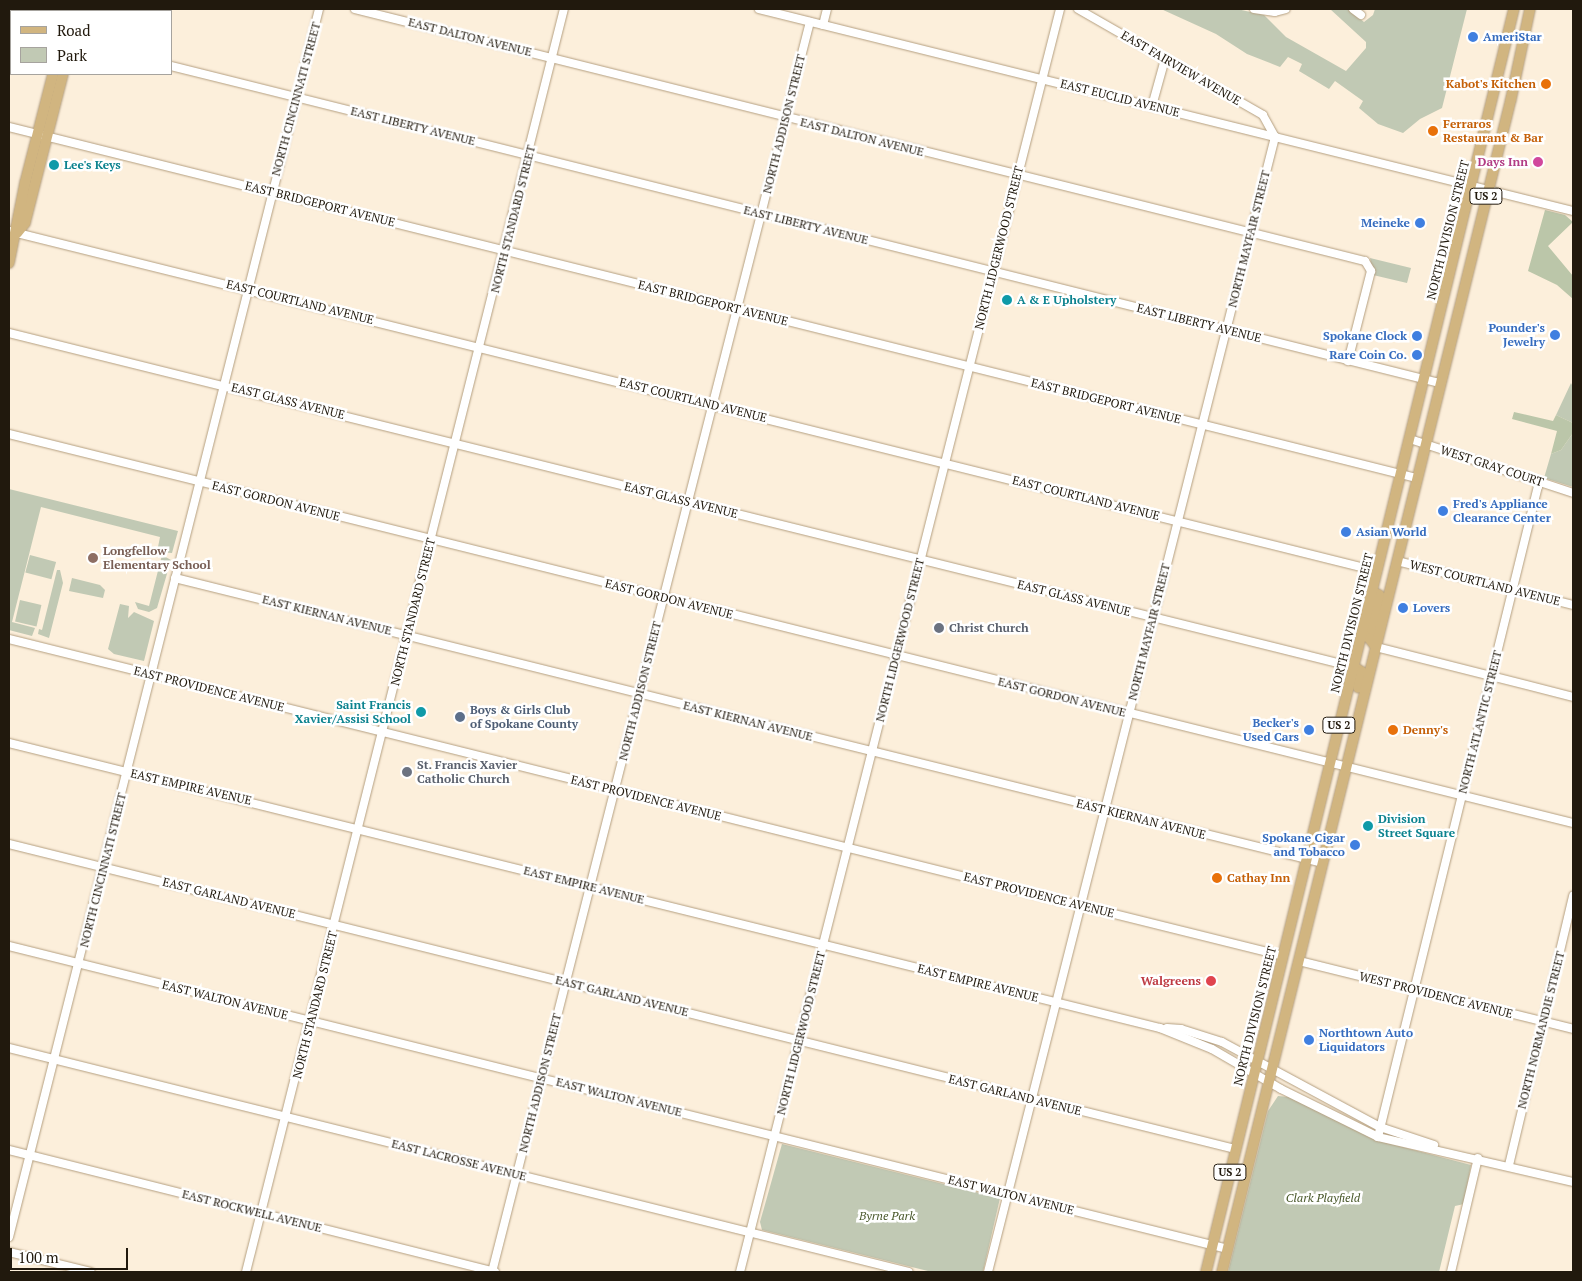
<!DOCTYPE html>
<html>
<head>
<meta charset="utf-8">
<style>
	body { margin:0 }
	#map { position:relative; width:1582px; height:1281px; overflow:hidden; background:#fcefdb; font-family:"PT Serif",serif }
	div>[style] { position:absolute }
	.green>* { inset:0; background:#c1c9b4; transform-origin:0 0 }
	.forest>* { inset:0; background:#bbc6a9 }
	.roads { filter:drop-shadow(0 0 1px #b49f80) drop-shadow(0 0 1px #b49f80) }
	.minor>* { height:8px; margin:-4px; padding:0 4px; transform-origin:4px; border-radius:4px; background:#fff }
	.major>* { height:10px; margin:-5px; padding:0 5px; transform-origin:5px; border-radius:5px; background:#d1b580 }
	.dots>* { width:14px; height:14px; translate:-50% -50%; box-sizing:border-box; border:2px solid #fff; border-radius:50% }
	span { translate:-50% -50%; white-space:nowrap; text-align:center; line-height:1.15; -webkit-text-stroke:5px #fff; paint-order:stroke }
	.shield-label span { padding:1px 4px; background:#fff; border:1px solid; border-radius:4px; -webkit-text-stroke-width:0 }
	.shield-label { font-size:11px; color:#21190d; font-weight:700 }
	.street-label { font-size:12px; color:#21190d }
	.shop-label { font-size:12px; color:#366cbe; font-weight:700 }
	.left { translate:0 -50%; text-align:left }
	.right { translate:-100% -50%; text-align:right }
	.food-label { font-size:12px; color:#c56008; font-weight:700 }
	.hotel-label { font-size:12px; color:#b23c85; font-weight:700 }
	.culture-label { font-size:12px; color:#0d838f; font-weight:700 }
	.education-label { font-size:12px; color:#785e54; font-weight:700 }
	.worship-label { font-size:12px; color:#5b616d; font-weight:700 }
	.service-label { font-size:12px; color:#4e5e75; font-weight:700 }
	.health-label { font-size:12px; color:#be3a42; font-weight:700 }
	.park-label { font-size:12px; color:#49582a; font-style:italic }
	.frame { position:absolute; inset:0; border:10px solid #21190d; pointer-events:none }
	.legend { position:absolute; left:10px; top:10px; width:162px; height:65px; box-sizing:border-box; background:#fff; border:1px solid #a6a39e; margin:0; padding:6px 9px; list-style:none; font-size:15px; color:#21190d }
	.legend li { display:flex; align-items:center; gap:10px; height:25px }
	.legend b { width:25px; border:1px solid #a6a39e }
	.scale { position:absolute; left:10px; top:1248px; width:118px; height:22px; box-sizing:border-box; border:2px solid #21190d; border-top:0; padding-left:6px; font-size:15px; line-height:18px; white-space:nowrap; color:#21190d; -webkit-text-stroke:4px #fff; paint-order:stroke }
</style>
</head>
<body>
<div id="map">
	<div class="green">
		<i style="clip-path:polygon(1161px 9px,1237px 9px,1264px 15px,1286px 37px,1346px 71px,1366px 48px,1366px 42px,1330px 9px,1348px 9px,1364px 22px,1373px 15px,1375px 9px,1467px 9px,1442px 108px,1420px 119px,1403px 133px,1378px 124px,1359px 108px,1363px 101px,1335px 81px,1329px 89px,1299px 71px,1302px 64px,1288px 57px,1280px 67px,1247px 54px,1216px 34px)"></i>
		<i style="clip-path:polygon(1370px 258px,1411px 268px,1407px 283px,1373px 275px)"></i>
		<i style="clip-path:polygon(1571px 383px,1573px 387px,1573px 423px,1556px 415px)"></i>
		<i style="clip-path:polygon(1573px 433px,1573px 487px,1544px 478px,1551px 454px,1561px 450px)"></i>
		<i style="clip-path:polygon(9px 489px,178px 531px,172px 553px,157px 552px,160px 537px,41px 507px,12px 622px,35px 628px,32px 636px,9px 630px)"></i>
		<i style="left:30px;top:555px;width:27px;height:18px;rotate:15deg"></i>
		<i style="clip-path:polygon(162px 555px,171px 560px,157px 608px,149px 612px,138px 609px,135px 602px,149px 606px)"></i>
		<i style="clip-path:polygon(57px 570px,60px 570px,63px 583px,49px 638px,38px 634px,39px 629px,42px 630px)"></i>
		<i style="clip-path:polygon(72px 578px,100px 585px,105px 590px,103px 598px,69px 591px)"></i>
		<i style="left:20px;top:600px;width:22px;height:22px;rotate:13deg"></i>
		<i style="clip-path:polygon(120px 604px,129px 606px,128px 618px,134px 612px,154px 621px,144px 661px,114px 654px,108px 649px)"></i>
		<i style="clip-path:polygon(1278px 1096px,1289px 1097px,1376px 1140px,1471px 1165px,1464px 1204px,1455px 1206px,1439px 1272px,1228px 1272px,1268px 1111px)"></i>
		<i style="clip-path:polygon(782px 1144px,1000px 1198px,983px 1272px,932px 1272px,762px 1230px,760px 1222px)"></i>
	</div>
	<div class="forest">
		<i style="clip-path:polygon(1545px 210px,1565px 215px,1573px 222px,1548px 246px,1573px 276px,1573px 299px,1557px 285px,1528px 271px)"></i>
		<i style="clip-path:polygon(1514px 412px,1553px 421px,1556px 415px,1573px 423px,1573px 433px,1561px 450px,1551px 454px,1557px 431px,1512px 419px)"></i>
	</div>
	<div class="roads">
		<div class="minor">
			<i style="left:355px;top:9px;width:1041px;rotate:14.01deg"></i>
			<i style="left:1365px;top:261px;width:12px;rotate:59deg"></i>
			<i style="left:1371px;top:271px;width:93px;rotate:104.3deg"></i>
			<i style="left:759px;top:9px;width:839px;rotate:13.94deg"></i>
			<i style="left:1254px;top:9px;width:21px;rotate:8deg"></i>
			<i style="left:1275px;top:12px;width:11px;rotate:-15deg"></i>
			<i style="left:1353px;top:9px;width:10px;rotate:37deg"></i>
			<i style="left:823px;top:25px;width:16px;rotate:-76deg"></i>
			<i style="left:9px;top:26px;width:2px;rotate:27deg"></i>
			<i style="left:171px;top:66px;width:1308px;rotate:14.03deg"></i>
			<i style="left:1152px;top:106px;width:49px;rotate:-74.5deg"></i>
			<i style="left:9px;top:127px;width:1451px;rotate:14deg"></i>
			<i style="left:9px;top:231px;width:1410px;rotate:13.96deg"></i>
			<i style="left:9px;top:333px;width:1386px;rotate:13.95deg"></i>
			<i style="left:9px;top:434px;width:1612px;rotate:13.97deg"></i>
			<i style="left:1410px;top:439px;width:172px;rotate:18.3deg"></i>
			<i style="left:1397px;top:561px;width:181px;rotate:14deg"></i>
			<i style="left:175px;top:578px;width:1182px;rotate:13.95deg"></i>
			<i style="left:9px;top:639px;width:1313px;rotate:13.97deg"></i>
			<i style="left:1376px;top:647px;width:203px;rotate:14.2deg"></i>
			<i style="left:9px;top:743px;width:1186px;rotate:13.91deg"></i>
			<i style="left:1160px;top:1028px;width:56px;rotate:22deg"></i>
			<i style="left:1212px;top:1049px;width:80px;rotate:30.1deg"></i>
			<i style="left:1281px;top:1089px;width:108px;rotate:26.3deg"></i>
			<i style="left:1378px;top:1137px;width:200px;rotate:13deg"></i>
			<i style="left:9px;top:844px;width:1263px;rotate:13.97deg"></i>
			<i style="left:9px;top:946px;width:1256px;rotate:13.96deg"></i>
			<i style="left:1299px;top:961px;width:282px;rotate:13.9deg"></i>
			<i style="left:1167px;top:1028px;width:14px;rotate:4deg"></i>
			<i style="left:1181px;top:1029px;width:43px;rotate:17.6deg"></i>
			<i style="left:1222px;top:1042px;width:179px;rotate:28.3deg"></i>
			<i style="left:1380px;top:1127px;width:57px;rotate:18.4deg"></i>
			<i style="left:9px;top:1048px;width:927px;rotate:13.98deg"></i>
			<i style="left:1378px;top:1137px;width:674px;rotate:-76.19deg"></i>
			<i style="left:9px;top:1150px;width:501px;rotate:14.09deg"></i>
			<i style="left:1509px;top:1165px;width:277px;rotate:-76.6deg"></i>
			<i style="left:9px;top:1237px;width:1267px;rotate:-75.83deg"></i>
			<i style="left:9px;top:1252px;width:84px;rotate:13.7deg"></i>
			<i style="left:246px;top:1272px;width:1302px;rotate:-75.87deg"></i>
			<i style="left:492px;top:1272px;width:1290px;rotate:-75.73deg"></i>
			<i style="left:740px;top:1272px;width:1303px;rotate:-75.78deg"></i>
			<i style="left:988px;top:1272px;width:1171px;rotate:-75.81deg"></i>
			<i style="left:1275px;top:137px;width:25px;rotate:-119deg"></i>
			<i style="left:1263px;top:115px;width:213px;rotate:-150.2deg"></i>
			<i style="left:1451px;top:1272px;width:117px;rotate:-76.7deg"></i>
		</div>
		<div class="major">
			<i style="left:73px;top:11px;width:2px;rotate:-90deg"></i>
			<i style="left:17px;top:233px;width:13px;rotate:-51deg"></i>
			<i style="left:25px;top:223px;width:154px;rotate:-75.7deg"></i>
			<i style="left:9px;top:263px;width:82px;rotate:-78.7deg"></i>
			<i style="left:25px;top:183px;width:113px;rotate:-75.6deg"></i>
			<i style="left:1372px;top:591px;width:8px;rotate:30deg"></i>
			<i style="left:1379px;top:595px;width:44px;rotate:103.1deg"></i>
			<i style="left:1369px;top:638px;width:11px;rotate:52deg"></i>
			<i style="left:1354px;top:667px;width:9px;rotate:32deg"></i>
			<i style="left:1362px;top:672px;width:16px;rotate:104deg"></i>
			<i style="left:1206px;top:1272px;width:1300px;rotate:-76.3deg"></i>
			<i style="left:1222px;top:1272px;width:1208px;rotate:-76.16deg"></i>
			<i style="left:1511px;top:99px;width:92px;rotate:-78.1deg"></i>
		</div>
	</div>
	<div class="dots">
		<i style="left:1473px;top:37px;background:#3f7fe0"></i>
		<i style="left:1546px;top:84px;background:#e8710a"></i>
		<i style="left:1433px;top:131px;background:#e8710a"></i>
		<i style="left:1538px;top:162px;background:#d1479c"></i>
		<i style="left:54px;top:165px;background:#0f9aa8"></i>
		<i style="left:1420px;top:223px;background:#3f7fe0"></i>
		<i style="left:1007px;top:300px;background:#0f9aa8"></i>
		<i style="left:1555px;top:335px;background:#3f7fe0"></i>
		<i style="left:1417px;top:336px;background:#3f7fe0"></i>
		<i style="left:1417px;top:355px;background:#3f7fe0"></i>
		<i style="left:1443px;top:511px;background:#3f7fe0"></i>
		<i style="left:1346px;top:532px;background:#3f7fe0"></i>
		<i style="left:93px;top:558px;background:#8d6e63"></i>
		<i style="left:1403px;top:608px;background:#3f7fe0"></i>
		<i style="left:939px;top:628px;background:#6b7280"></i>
		<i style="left:421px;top:712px;background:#0f9aa8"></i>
		<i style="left:460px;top:717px;background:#5c6f8a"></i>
		<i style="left:1309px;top:730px;background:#3f7fe0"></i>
		<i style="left:1393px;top:730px;background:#e8710a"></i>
		<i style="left:407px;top:772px;background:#6b7280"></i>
		<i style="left:1368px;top:826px;background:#0f9aa8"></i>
		<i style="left:1355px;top:845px;background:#3f7fe0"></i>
		<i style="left:1217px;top:878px;background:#e8710a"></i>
		<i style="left:1211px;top:981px;background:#e0444e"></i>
		<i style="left:1309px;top:1040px;background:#3f7fe0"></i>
	</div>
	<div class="shield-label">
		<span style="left:1486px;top:196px">US 2</span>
		<span style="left:1339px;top:725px">US 2</span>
		<span style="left:1230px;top:1172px">US 2</span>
	</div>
	<div class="street-label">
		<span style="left:470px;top:37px;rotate:14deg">EAST DALTON AVENUE</span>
		<span style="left:1181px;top:68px;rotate:30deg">EAST FAIRVIEW AVENUE</span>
		<span style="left:1120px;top:98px;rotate:14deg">EAST EUCLID AVENUE</span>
		<span style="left:296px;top:99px;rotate:-75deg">NORTH CINCINNATI STREET</span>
		<span style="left:784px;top:124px;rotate:-76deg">NORTH ADDISON STREET</span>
		<span style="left:413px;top:126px;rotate:14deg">EAST LIBERTY AVENUE</span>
		<span style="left:862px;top:137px;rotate:14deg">EAST DALTON AVENUE</span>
		<span style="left:320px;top:204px;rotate:14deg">EAST BRIDGEPORT AVENUE</span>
		<span style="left:513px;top:219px;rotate:-76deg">NORTH STANDARD STREET</span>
		<span style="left:806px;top:225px;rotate:14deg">EAST LIBERTY AVENUE</span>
		<span style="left:1448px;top:230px;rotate:-76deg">NORTH DIVISION STREET</span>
		<span style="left:1249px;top:239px;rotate:-76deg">NORTH MAYFAIR STREET</span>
		<span style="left:999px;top:248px;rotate:-76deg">NORTH LIDGERWOOD STREET</span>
		<span style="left:300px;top:302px;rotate:14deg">EAST COURTLAND AVENUE</span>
		<span style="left:713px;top:303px;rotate:14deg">EAST BRIDGEPORT AVENUE</span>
		<span style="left:1199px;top:323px;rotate:14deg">EAST LIBERTY AVENUE</span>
		<span style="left:693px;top:400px;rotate:14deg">EAST COURTLAND AVENUE</span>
		<span style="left:288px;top:401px;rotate:14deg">EAST GLASS AVENUE</span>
		<span style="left:1106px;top:401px;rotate:14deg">EAST BRIDGEPORT AVENUE</span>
		<span style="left:1492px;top:466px;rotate:18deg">WEST GRAY COURT</span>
		<span style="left:1086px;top:498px;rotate:14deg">EAST COURTLAND AVENUE</span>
		<span style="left:681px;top:500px;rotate:14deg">EAST GLASS AVENUE</span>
		<span style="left:276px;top:501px;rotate:14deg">EAST GORDON AVENUE</span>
		<span style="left:1485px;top:583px;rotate:14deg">WEST COURTLAND AVENUE</span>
		<span style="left:1074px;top:598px;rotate:14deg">EAST GLASS AVENUE</span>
		<span style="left:669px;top:599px;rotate:14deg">EAST GORDON AVENUE</span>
		<span style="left:413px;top:612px;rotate:-76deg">NORTH STANDARD STREET</span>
		<span style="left:327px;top:615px;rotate:14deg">EAST KIERNAN AVENUE</span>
		<span style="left:1352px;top:623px;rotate:-76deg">NORTH DIVISION STREET</span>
		<span style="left:1149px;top:632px;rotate:-76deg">NORTH MAYFAIR STREET</span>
		<span style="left:900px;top:640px;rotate:-76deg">NORTH LIDGERWOOD STREET</span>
		<span style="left:209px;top:689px;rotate:14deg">EAST PROVIDENCE AVENUE</span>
		<span style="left:640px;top:691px;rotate:-76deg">NORTH ADDISON STREET</span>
		<span style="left:1062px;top:697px;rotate:14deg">EAST GORDON AVENUE</span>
		<span style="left:748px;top:721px;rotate:14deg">EAST KIERNAN AVENUE</span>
		<span style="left:1480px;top:722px;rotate:-76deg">NORTH ATLANTIC STREET</span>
		<span style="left:191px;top:787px;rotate:13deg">EAST EMPIRE AVENUE</span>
		<span style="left:646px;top:798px;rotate:14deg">EAST PROVIDENCE AVENUE</span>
		<span style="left:1141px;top:819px;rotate:14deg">EAST KIERNAN AVENUE</span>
		<span style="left:103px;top:870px;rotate:-76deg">NORTH CINCINNATI STREET</span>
		<span style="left:584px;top:885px;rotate:14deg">EAST EMPIRE AVENUE</span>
		<span style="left:1039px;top:895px;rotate:14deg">EAST PROVIDENCE AVENUE</span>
		<span style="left:229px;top:898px;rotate:14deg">EAST GARLAND AVENUE</span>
		<span style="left:978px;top:983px;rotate:14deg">EAST EMPIRE AVENUE</span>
		<span style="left:1436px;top:995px;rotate:14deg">WEST PROVIDENCE AVENUE</span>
		<span style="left:622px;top:996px;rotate:14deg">EAST GARLAND AVENUE</span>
		<span style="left:225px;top:1000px;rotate:14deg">EAST WALTON AVENUE</span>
		<span style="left:315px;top:1005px;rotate:-76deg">NORTH STANDARD STREET</span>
		<span style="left:1255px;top:1016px;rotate:-76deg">NORTH DIVISION STREET</span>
		<span style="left:1541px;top:1030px;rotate:-76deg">NORTH NORMANDIE STREET</span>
		<span style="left:801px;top:1033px;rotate:-76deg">NORTH LIDGERWOOD STREET</span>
		<span style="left:540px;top:1083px;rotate:-76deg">NORTH ADDISON STREET</span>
		<span style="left:1015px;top:1095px;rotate:14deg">EAST GARLAND AVENUE</span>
		<span style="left:619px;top:1097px;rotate:14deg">EAST WALTON AVENUE</span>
		<span style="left:459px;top:1160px;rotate:14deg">EAST LACROSSE AVENUE</span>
		<span style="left:1011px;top:1195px;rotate:14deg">EAST WALTON AVENUE</span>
		<span style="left:252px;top:1211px;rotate:14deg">EAST ROCKWELL AVENUE</span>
	</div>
	<div class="shop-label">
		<span class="left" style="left:1483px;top:37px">AmeriStar</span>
		<span class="right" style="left:1410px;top:223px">Meineke</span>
		<span class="right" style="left:1545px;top:335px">Pounder's<br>Jewelry</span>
		<span class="right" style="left:1407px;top:336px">Spokane Clock</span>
		<span class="right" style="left:1407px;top:355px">Rare Coin Co.</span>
		<span class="left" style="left:1453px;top:511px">Fred's Appliance<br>Clearance Center</span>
		<span class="left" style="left:1356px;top:532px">Asian World</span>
		<span class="left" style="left:1413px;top:608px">Lovers</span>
		<span class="right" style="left:1299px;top:730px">Becker's<br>Used Cars</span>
		<span class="right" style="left:1345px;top:845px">Spokane Cigar<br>and Tobacco</span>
		<span class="left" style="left:1319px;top:1040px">Northtown Auto<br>Liquidators</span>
	</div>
	<div class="food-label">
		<span class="right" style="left:1536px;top:84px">Kabot's Kitchen</span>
		<span class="left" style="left:1443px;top:131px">Ferraros<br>Restaurant &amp; Bar</span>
		<span class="left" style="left:1403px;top:730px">Denny's</span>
		<span class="left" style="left:1227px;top:878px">Cathay Inn</span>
	</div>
	<div class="hotel-label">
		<span class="right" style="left:1528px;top:162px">Days Inn</span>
	</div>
	<div class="culture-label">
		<span class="left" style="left:64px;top:165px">Lee's Keys</span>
		<span class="left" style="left:1017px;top:300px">A &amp; E Upholstery</span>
		<span class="right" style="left:411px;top:712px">Saint Francis<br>Xavier/Assisi School</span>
		<span class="left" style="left:1378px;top:826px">Division<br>Street Square</span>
	</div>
	<div class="education-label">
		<span class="left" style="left:103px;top:558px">Longfellow<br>Elementary School</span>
	</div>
	<div class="worship-label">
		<span class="left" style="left:949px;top:628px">Christ Church</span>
		<span class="left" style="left:417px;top:772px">St. Francis Xavier<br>Catholic Church</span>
	</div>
	<div class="service-label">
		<span class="left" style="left:470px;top:717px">Boys &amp; Girls Club<br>of Spokane County</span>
	</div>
	<div class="health-label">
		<span class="right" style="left:1201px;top:981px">Walgreens</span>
	</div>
	<div class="park-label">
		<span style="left:1323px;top:1198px">Clark Playfield</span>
		<span style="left:887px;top:1216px">Byrne Park</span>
	</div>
	<div class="frame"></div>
	<ul class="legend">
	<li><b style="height:6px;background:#d1b580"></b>Road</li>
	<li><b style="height:14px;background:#c1c9b4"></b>Park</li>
	</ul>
	<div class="scale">100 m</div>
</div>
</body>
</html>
